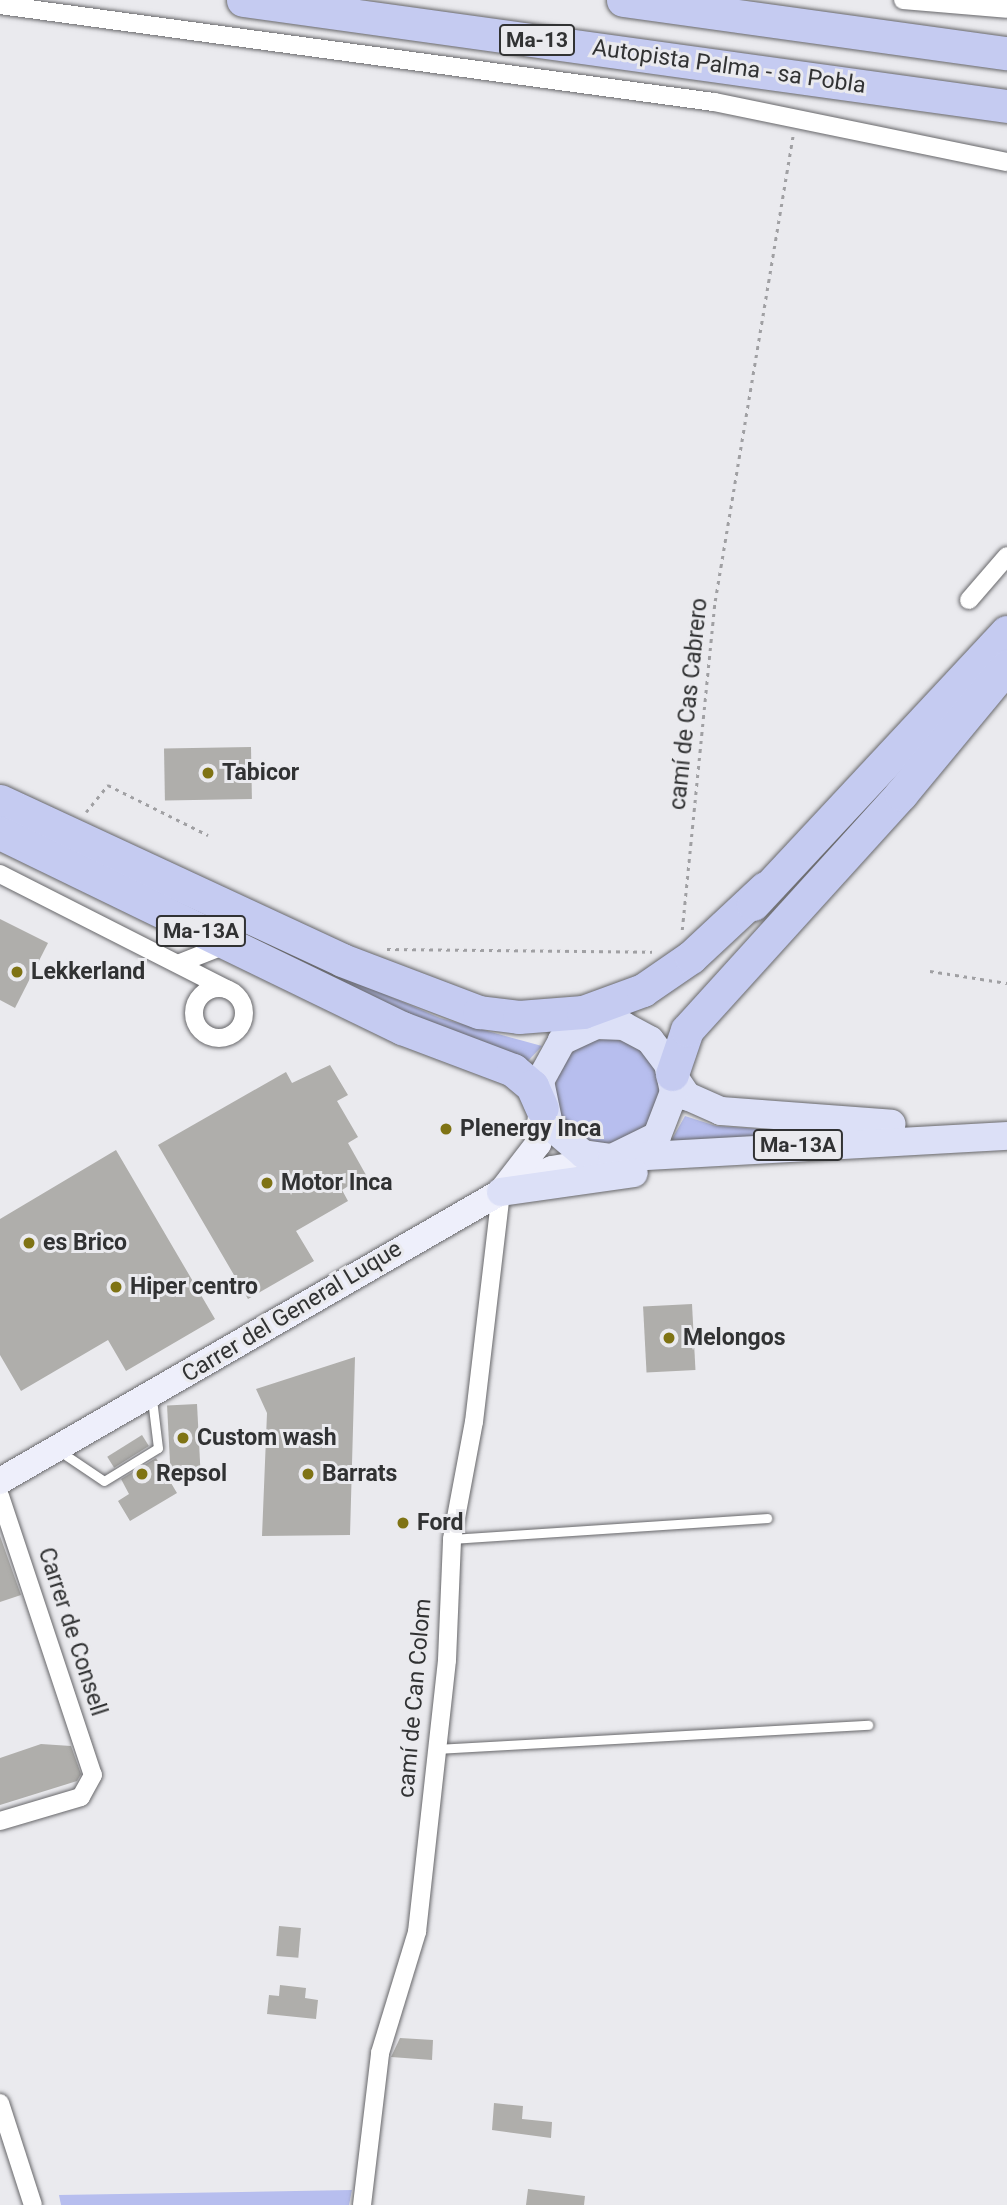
<!DOCTYPE html>
<html>
<head>
<meta charset="utf-8">
<style>
	body { margin:0 }
	#map { position:relative; width:1007px; height:2205px; overflow:hidden; background:#eaeaee; font-family:Roboto,sans-serif }
	div>[style] { position:absolute }
	.green>* { inset:0; background:#b7beee }
	.round { border-radius:50% }
	.building>* { inset:0; background:#afaeab; transform-origin:0 0 }
	.path>* { height:2.5px; margin-top:-1.25px; transform-origin:0; background:repeating-linear-gradient(90deg,#a0a0a3 0 3.5px,transparent 0 8.5px) }
	.roads { filter:drop-shadow(0 0 2px #67676a) drop-shadow(0 0 2px #67676a) }
	.lane>* { height:9px; margin:-4.5px; padding:0 4.5px; transform-origin:4.5px; border-radius:4.5px; background:#fff }
	.street>* { height:18px; margin:-9px; padding:0 9px; transform-origin:9px; border-radius:9px; background:#fff }
	.street>.ring { margin:-9px; padding:0; box-sizing:content-box; background:none; border:18px solid #fff; border-radius:50% }
	.secondary>* { height:26px; margin:-13px; padding:0 13px; transform-origin:13px; border-radius:13px; background:#eeeffb }
	.primary>* { height:28px; margin:-14px; padding:0 14px; transform-origin:14px; border-radius:14px; background:#dce0f7 }
	.highway>* { height:33px; margin:-16.5px; padding:0 16.5px; transform-origin:16.5px; border-radius:16.5px; background:#c5cbf1 }
	.dots>* { width:19px; height:19px; translate:-50% -50%; box-sizing:border-box; border:4px solid #eaeaee; border-radius:50% }
	span { translate:-50% -50%; white-space:nowrap; text-align:center; line-height:1.15; -webkit-text-stroke:6px #eaeaee; paint-order:stroke }
	.shield-label span { padding:2px 5px; background:#eaeaee; border:2px solid; border-radius:5px; -webkit-text-stroke-width:0 }
	.shield-label { font-size:21px; color:#313233; font-weight:700 }
	.street-label { font-size:23px; color:#313233 }
	.poi-label { font-size:23px; color:#313233; font-weight:700 }
	.left { translate:0 -50%; text-align:left }
</style>
</head>
<body>
<div id="map">
	<div class="green">
		<i style="clip-path:polygon(153px 895px,440px 1018px,542px 1046px,527px 1062px,442px 1031px)"></i>
		<i class="round" style="left:555px;top:1039px;width:104px;height:104px"></i>
		<i style="clip-path:polygon(685px 1116px,716px 1126px,816px 1133px,671px 1141px)"></i>
		<i style="clip-path:polygon(352px 2190px,349px 2205px,61px 2205px,59px 2195px)"></i>
	</div>
	<div class="building">
		<i style="left:251px;top:747px;width:52px;height:87px;rotate:89deg"></i>
		<i style="clip-path:polygon(0 919px,48px 943px,15px 1008px,0 1000px)"></i>
		<i style="clip-path:polygon(330px 1065px,348px 1095px,337px 1101px,358px 1137px,348px 1143px,366px 1175px,342px 1190px,348px 1201px,296px 1231px,314px 1261px,248px 1299px,158px 1145px,286px 1072px,292px 1083px)"></i>
		<i style="clip-path:polygon(116px 1150px,215px 1319px,126px 1371px,108px 1340px,21px 1391px,0 1355px,0 1219px)"></i>
		<i style="left:692px;top:1304px;width:66px;height:49px;rotate:87deg"></i>
		<i style="clip-path:polygon(355px 1357px,350px 1535px,262px 1536px,267px 1413px,256px 1389px)"></i>
		<i style="left:197px;top:1404px;width:67px;height:30px;rotate:87deg"></i>
		<i style="left:142px;top:1435px;width:13px;height:41px;rotate:58deg"></i>
		<i style="clip-path:polygon(156px 1458px,177px 1493px,130px 1521px,118px 1501px,129px 1494px,121px 1479px)"></i>
		<i style="clip-path:polygon(0 1536px,21px 1595px,0 1602px)"></i>
		<i style="clip-path:polygon(41px 1744px,71px 1746px,81px 1774px,77px 1781px,0 1805px,0 1758px)"></i>
		<i style="left:279px;top:1926px;width:22px;height:30px;rotate:5deg"></i>
		<i style="clip-path:polygon(280px 1985px,306px 1988px,305px 1998px,318px 2000px,316px 2019px,267px 2014px,269px 1995px,279px 1996px)"></i>
		<i style="clip-path:polygon(400px 2038px,433px 2040px,432px 2060px,391px 2057px)"></i>
		<i style="clip-path:polygon(494px 2103px,523px 2106px,522px 2119px,552px 2122px,551px 2138px,492px 2130px)"></i>
		<i style="clip-path:polygon(528px 2189px,585px 2196px,584px 2205px,526px 2205px)"></i>
	</div>
	<div class="path">
		<i style="left:86px;top:812px;width:35px;rotate:-51deg"></i>
		<i style="left:108px;top:785px;width:112px;rotate:26.6deg"></i>
		<i style="left:682px;top:930px;width:331px;rotate:-84.3deg"></i>
		<i style="left:715px;top:601px;width:471px;rotate:-80.5deg"></i>
		<i style="left:387px;top:949px;width:265px;rotate:0.6deg"></i>
		<i style="left:930px;top:971px;width:78px;rotate:8.9deg"></i>
	</div>
	<div class="roads">
		<div class="lane">
			<i style="left:58px;top:1450px;width:55px;rotate:34deg"></i>
			<i style="left:104px;top:1481px;width:63px;rotate:-31.4deg"></i>
			<i style="left:158px;top:1448px;width:49px;rotate:-97deg"></i>
			<i style="left:452px;top:1539px;width:316px;rotate:-3.8deg"></i>
			<i style="left:436px;top:1749px;width:433px;rotate:-3.2deg"></i>
		</div>
		<div class="street">
			<i style="left:903px;top:0;width:104px;rotate:4.9deg"></i>
			<i style="left:0;top:5px;width:721px;rotate:7.74deg"></i>
			<i style="left:714px;top:102px;width:299px;rotate:11.6deg"></i>
			<i style="left:969px;top:600px;width:58px;rotate:-49.2deg"></i>
			<i style="left:0;top:874px;width:254px;rotate:26.9deg"></i>
			<i style="left:180px;top:963px;width:52px;rotate:-21.6deg"></i>
			<i class="ring" style="left:194px;top:988px;width:32px;height:32px"></i>
			<i style="left:0;top:1496px;width:294px;rotate:71.6deg"></i>
			<i style="left:93px;top:1775px;width:25px;rotate:119deg"></i>
			<i style="left:81px;top:1797px;width:84px;rotate:163.5deg"></i>
			<i style="left:0;top:2103px;width:107px;rotate:72.1deg"></i>
			<i style="left:362px;top:2205px;width:153px;rotate:-83.2deg"></i>
			<i style="left:380px;top:2053px;width:127px;rotate:-73deg"></i>
			<i style="left:417px;top:1932px;width:274px;rotate:-83.7deg"></i>
			<i style="left:447px;top:1660px;width:121px;rotate:-87.6deg"></i>
			<i style="left:452px;top:1539px;width:119px;rotate:-79.4deg"></i>
			<i style="left:474px;top:1422px;width:232px;rotate:-83.3deg"></i>
		</div>
		<div class="secondary">
			<i style="left:515px;top:1185px;width:40px;rotate:-23.4deg"></i>
			<i style="left:552px;top:1169px;width:58px;rotate:-10deg"></i>
			<i style="left:0;top:1481px;width:578px;rotate:-29.98deg"></i>
			<i style="left:501px;top:1192px;width:61px;rotate:-52.4deg"></i>
			<i style="left:538px;top:1144px;width:36px;rotate:-84deg"></i>
		</div>
		<div class="primary">
			<i style="left:672px;top:1074px;width:27px;rotate:56deg"></i>
			<i style="left:687px;top:1096px;width:37px;rotate:24deg"></i>
			<i style="left:721px;top:1111px;width:171px;rotate:4.3deg"></i>
			<i style="left:612px;top:1158px;width:50px;rotate:-26.1deg"></i>
			<i style="left:657px;top:1136px;width:47px;rotate:-68.9deg"></i>
			<i style="left:674px;top:1092px;width:29px;rotate:-102deg"></i>
			<i style="left:668px;top:1064px;width:30px;rotate:-127deg"></i>
			<i style="left:650px;top:1040px;width:30px;rotate:-152deg"></i>
			<i style="left:624px;top:1026px;width:28px;rotate:-178deg"></i>
			<i style="left:596px;top:1025px;width:38px;rotate:155deg"></i>
			<i style="left:562px;top:1041px;width:46px;rotate:118.8deg"></i>
			<i style="left:540px;top:1081px;width:45px;rotate:78.4deg"></i>
			<i style="left:549px;top:1125px;width:45px;rotate:40.5deg"></i>
			<i style="left:583px;top:1154px;width:29px;rotate:8deg"></i>
			<i style="left:612px;top:1158px;width:396px;rotate:-3.2deg"></i>
			<i style="left:501px;top:1192px;width:134px;rotate:-8.1deg"></i>
		</div>
		<div class="highway">
			<i style="left:243px;top:0;width:771px;rotate:7.9deg"></i>
			<i style="left:623px;top:0;width:388px;rotate:7.9deg"></i>
			<i style="left:0;top:801px;width:377px;rotate:24.9deg"></i>
			<i style="left:342px;top:960px;width:147px;rotate:20.8deg"></i>
			<i style="left:479px;top:1012px;width:40px;rotate:7.1deg"></i>
			<i style="left:519px;top:1017px;width:64px;rotate:-4.5deg"></i>
			<i style="left:583px;top:1012px;width:64px;rotate:-20.1deg"></i>
			<i style="left:643px;top:990px;width:58px;rotate:-34.5deg"></i>
			<i style="left:691px;top:957px;width:101px;rotate:-43deg"></i>
			<i style="left:0;top:833px;width:447px;rotate:25.9deg"></i>
			<i style="left:402px;top:1028px;width:119px;rotate:20.7deg"></i>
			<i style="left:513px;top:1070px;width:25px;rotate:40deg"></i>
			<i style="left:532px;top:1086px;width:24px;rotate:66deg"></i>
			<i style="left:753px;top:904px;width:372px;rotate:-47deg"></i>
			<i style="left:672px;top:1074px;width:46px;rotate:-71.2deg"></i>
			<i style="left:687px;top:1030px;width:319px;rotate:-47.8deg"></i>
			<i style="left:901px;top:794px;width:166px;rotate:-50.4deg"></i>
		</div>
	</div>
	<div class="dots">
		<i style="left:208px;top:773px;background:#7f7314"></i>
		<i style="left:17px;top:972px;background:#7f7314"></i>
		<i style="left:446px;top:1129px;background:#7f7314"></i>
		<i style="left:267px;top:1183px;background:#7f7314"></i>
		<i style="left:29px;top:1243px;background:#7f7314"></i>
		<i style="left:116px;top:1287px;background:#7f7314"></i>
		<i style="left:669px;top:1338px;background:#7f7314"></i>
		<i style="left:183px;top:1438px;background:#7f7314"></i>
		<i style="left:142px;top:1474px;background:#7f7314"></i>
		<i style="left:308px;top:1474px;background:#7f7314"></i>
		<i style="left:403px;top:1523px;background:#7f7314"></i>
	</div>
	<div class="shield-label">
		<span style="left:537px;top:40px">Ma-13</span>
		<span style="left:201px;top:931px">Ma-13A</span>
		<span style="left:798px;top:1145px">Ma-13A</span>
	</div>
	<div class="street-label">
		<span style="left:729px;top:67px;rotate:8deg">Autopista Palma - sa Pobla</span>
		<span style="left:689px;top:704px;rotate:-84deg">camí de Cas Cabrero</span>
		<span style="left:292px;top:1312px;rotate:-31deg">Carrer del General Luque</span>
		<span style="left:72px;top:1632px;rotate:72deg">Carrer de Consell</span>
		<span style="left:415px;top:1698px;rotate:-85deg">camí de Can Colom</span>
	</div>
	<div class="poi-label">
		<span class="left" style="left:222px;top:773px">Tabicor</span>
		<span class="left" style="left:31px;top:972px">Lekkerland</span>
		<span class="left" style="left:460px;top:1129px">Plenergy Inca</span>
		<span class="left" style="left:281px;top:1183px">Motor Inca</span>
		<span class="left" style="left:43px;top:1243px">es Brico</span>
		<span class="left" style="left:130px;top:1287px">Hiper centro</span>
		<span class="left" style="left:683px;top:1338px">Melongos</span>
		<span class="left" style="left:197px;top:1438px">Custom wash</span>
		<span class="left" style="left:156px;top:1474px">Repsol</span>
		<span class="left" style="left:322px;top:1474px">Barrats</span>
		<span class="left" style="left:417px;top:1523px">Ford</span>
	</div>
</div>
</body>
</html>
